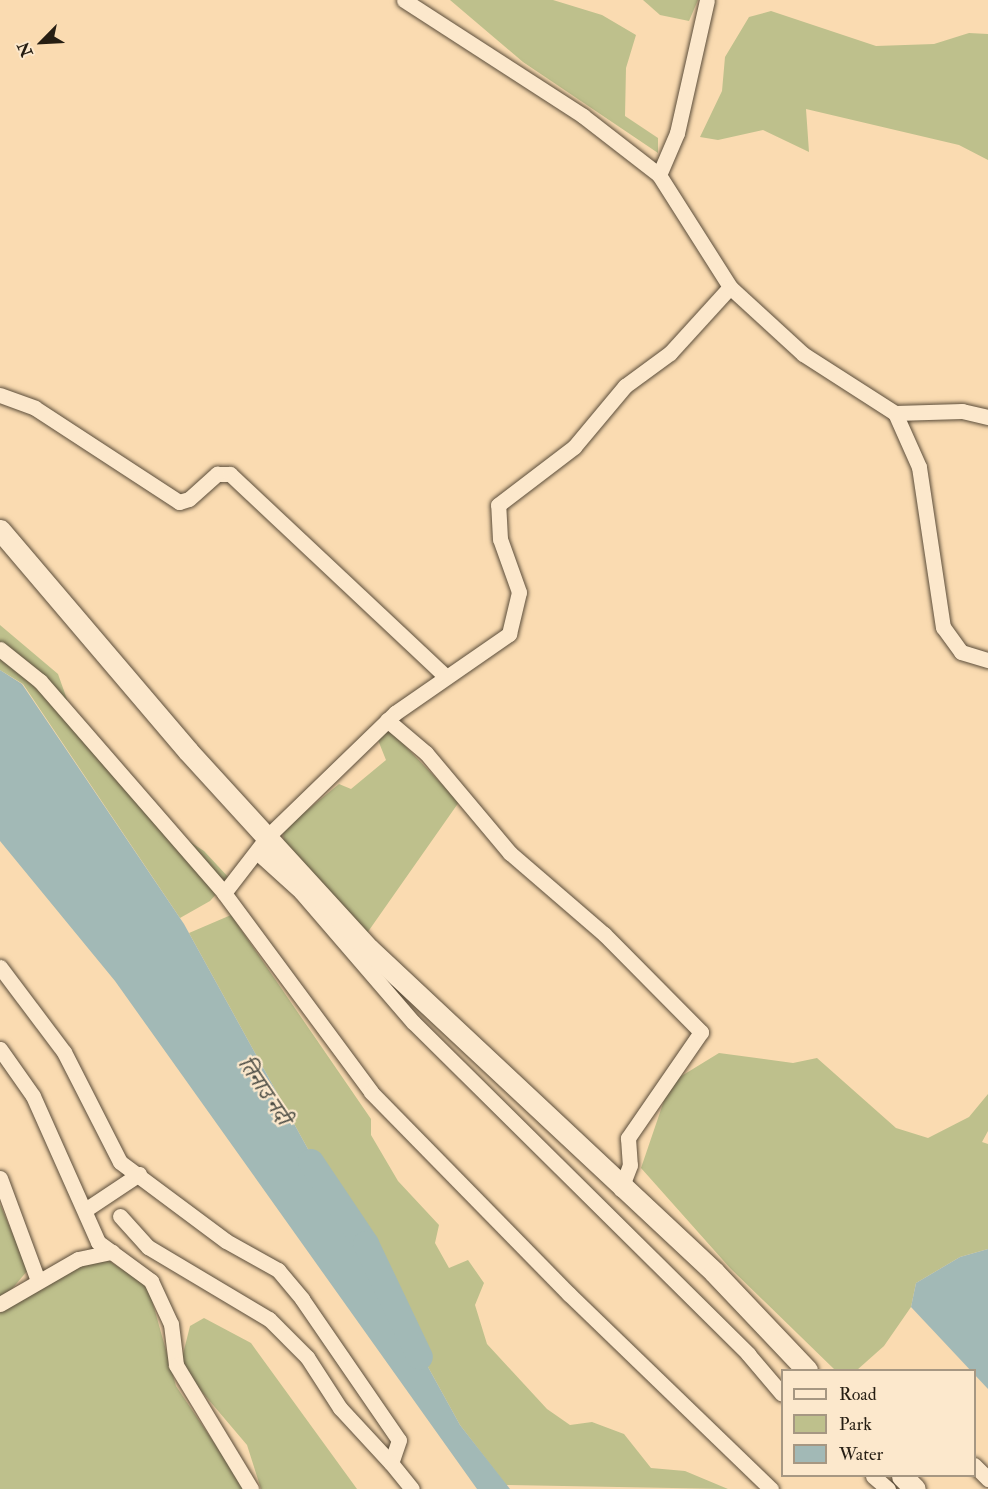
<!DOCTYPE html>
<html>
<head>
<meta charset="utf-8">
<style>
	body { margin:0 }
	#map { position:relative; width:988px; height:1489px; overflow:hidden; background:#fadbb1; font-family:"IM FELL Double Pica","Noto Serif Devanagari",serif }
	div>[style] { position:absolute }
	.green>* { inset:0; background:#bec08c }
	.water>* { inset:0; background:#a2b9b6 }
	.river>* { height:26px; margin:-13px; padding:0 13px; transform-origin:13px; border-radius:13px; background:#a2b9b6 }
	.roads { filter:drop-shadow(0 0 2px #5b4d3a) drop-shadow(0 0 2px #5b4d3a) }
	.street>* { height:15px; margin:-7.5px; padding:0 7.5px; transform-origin:7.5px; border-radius:7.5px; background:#fce8cc }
	.secondary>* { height:21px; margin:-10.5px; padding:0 10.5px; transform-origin:10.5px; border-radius:10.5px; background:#fce8cc }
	span { translate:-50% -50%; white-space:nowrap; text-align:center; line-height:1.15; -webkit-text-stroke:4.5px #fce8cc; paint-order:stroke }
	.water-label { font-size:22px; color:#4b4c44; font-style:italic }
	.legend { position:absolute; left:781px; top:1369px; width:195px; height:108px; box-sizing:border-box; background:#fce8cc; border:2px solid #a69782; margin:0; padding:8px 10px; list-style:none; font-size:18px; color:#261e13 }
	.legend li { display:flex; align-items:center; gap:12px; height:30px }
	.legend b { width:30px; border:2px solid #a69782 }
	.north { position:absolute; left:12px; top:12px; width:60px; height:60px; -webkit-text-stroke:4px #fce8cc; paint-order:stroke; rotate:246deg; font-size:16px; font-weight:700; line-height:24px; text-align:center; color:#261e13 }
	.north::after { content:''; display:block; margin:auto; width:21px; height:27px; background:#261e13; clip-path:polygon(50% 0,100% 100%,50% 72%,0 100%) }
</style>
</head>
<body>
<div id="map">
	<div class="green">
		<i style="clip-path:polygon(450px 0,553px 0,602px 15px,636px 35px,626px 68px,625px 116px,658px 138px,658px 153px,523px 62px)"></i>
		<i style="clip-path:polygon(643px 0,698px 0,689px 21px,660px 15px)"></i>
		<i style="clip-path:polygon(771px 11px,876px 46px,934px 44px,969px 33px,988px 34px,988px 160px,959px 145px,806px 109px,809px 152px,763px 130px,718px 140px,700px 137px,722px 91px,725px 57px,749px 17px)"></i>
		<i style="clip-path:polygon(0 625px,58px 674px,75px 722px,146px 813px,204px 851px,230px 879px,210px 901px,180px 918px,23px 684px,0 670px)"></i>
		<i style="clip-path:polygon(389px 729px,459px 802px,365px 936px,284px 846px,283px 830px,339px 784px,351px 789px,386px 760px,378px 740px)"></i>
		<i style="clip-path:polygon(231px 915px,371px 1119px,371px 1135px,398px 1181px,439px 1225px,435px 1243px,449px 1268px,468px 1260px,484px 1283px,475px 1305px,487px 1344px,547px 1409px,570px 1425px,592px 1422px,624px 1434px,651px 1468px,685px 1471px,728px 1489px,506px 1485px,460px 1425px,189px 933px)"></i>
		<i style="clip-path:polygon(719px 1053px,793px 1063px,817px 1058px,896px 1128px,928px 1138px,969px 1117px,988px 1094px,988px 1131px,982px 1142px,988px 1144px,988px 1249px,960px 1257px,916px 1283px,911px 1307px,884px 1346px,857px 1370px,835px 1370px,730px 1268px,641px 1168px,670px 1083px)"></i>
		<i style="clip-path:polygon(0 1204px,28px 1270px,0 1303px)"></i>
		<i style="clip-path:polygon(103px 1257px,148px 1286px,176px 1386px,245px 1489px,0 1489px,0 1313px,45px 1273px)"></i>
		<i style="clip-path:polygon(204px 1318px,251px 1343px,357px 1489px,261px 1489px,247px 1445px,180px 1366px,190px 1326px)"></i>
	</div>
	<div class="water">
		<i style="clip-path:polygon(0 670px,22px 684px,184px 924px,460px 1425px,510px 1489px,477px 1489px,115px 981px,0 841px)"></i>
		<i style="clip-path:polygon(988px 1249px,988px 1389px,911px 1307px,916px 1283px,960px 1257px)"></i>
	</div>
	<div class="river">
		<i style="left:311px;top:1162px;width:99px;rotate:56.1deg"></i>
		<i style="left:366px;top:1244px;width:125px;rotate:64.5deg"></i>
	</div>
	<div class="roads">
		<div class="street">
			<i style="left:404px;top:0;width:213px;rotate:32.9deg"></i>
			<i style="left:583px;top:116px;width:96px;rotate:37.8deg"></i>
			<i style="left:659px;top:175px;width:133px;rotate:57.6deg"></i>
			<i style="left:730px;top:287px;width:99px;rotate:42.5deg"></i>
			<i style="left:803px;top:354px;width:109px;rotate:32.7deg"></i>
			<i style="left:895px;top:413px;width:67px;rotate:-1.7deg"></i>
			<i style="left:962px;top:411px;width:27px;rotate:13deg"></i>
			<i style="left:659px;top:175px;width:46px;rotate:-66.8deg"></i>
			<i style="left:677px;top:133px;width:136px;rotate:-77.3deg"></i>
			<i style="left:0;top:395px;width:37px;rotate:20deg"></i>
			<i style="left:35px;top:408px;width:172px;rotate:33.1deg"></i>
			<i style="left:179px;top:502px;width:10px;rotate:-17deg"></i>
			<i style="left:189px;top:499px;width:38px;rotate:-42deg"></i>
			<i style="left:217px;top:474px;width:13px"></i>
			<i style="left:230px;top:474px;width:295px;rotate:43.2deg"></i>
			<i style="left:895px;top:413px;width:59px;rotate:66deg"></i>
			<i style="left:919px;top:467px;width:162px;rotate:81.5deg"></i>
			<i style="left:943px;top:627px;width:31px;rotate:54deg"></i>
			<i style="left:961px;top:652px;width:28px;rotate:17deg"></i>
			<i style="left:0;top:649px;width:51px;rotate:38.7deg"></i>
			<i style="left:40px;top:681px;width:281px;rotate:49deg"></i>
			<i style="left:224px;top:893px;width:247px;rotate:53.5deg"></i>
			<i style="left:371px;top:1092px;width:283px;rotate:45.6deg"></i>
			<i style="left:569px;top:1294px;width:281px;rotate:44deg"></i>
			<i style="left:387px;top:720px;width:51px;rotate:40.2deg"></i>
			<i style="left:426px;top:753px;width:131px;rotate:50deg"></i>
			<i style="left:510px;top:853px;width:124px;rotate:40.8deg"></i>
			<i style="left:604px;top:934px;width:138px;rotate:45.3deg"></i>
			<i style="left:701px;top:1032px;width:129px;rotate:124.6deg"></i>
			<i style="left:628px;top:1138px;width:27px;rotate:86deg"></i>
			<i style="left:630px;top:1165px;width:26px;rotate:111deg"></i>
			<i style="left:259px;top:854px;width:57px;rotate:42.1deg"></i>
			<i style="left:301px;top:892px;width:172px;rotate:49.3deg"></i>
			<i style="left:413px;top:1022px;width:472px;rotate:44.7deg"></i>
			<i style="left:748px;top:1354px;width:52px;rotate:49.6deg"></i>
			<i style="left:224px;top:893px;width:72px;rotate:-52.3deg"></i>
			<i style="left:268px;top:836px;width:177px;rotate:-44.1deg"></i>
			<i style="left:395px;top:713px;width:139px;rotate:-34.7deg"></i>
			<i style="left:509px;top:634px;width:43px;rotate:-76.6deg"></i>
			<i style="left:519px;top:592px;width:56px;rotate:-109.7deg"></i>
			<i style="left:500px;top:539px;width:34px;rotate:-93deg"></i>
			<i style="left:498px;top:505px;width:96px;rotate:-37.3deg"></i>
			<i style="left:574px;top:447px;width:80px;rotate:-50.1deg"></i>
			<i style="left:625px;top:386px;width:56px;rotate:-36.3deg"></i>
			<i style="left:670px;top:353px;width:89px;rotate:-47.7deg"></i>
			<i style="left:0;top:967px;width:106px;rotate:53deg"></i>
			<i style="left:64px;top:1052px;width:123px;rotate:63deg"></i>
			<i style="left:120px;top:1162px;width:132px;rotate:36.7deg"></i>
			<i style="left:226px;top:1241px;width:60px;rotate:29.1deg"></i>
			<i style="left:278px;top:1270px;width:38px;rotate:50deg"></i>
			<i style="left:302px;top:1299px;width:171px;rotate:55.5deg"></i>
			<i style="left:399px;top:1440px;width:24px;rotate:109deg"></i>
			<i style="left:391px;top:1463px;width:33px;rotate:51deg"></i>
			<i style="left:0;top:1049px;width:57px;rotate:54.9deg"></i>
			<i style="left:33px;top:1096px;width:160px;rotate:66deg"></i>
			<i style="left:98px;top:1242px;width:66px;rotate:36.3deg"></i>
			<i style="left:151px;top:1281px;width:47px;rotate:65.1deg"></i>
			<i style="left:171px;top:1324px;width:41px;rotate:83deg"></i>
			<i style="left:176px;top:1365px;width:145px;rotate:58.8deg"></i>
			<i style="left:0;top:1178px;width:110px;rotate:69.7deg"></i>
			<i style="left:85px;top:1210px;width:65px;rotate:-33.7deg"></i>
			<i style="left:120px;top:1216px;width:42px;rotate:47.9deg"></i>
			<i style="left:148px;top:1247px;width:141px;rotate:30.8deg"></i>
			<i style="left:269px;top:1319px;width:54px;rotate:45deg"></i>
			<i style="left:307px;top:1357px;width:61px;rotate:57.1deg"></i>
			<i style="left:340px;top:1408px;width:75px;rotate:47.2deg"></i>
			<i style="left:0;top:1304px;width:90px;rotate:-30deg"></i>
			<i style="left:78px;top:1259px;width:35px;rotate:-12deg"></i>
			<i style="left:974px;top:1465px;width:20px;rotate:45deg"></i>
			<i style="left:873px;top:1476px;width:20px;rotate:41deg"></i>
		</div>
		<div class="secondary">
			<i style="left:0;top:530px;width:290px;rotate:49.6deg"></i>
			<i style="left:188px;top:751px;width:268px;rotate:47.6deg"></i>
			<i style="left:369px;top:949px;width:473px;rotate:43.1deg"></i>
			<i style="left:714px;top:1272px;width:135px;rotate:46.5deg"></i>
			<i style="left:902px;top:1476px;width:18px;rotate:45deg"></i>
		</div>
	</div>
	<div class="water-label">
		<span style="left:264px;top:1091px;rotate:56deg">तिनाउ नदी</span>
	</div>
	<ul class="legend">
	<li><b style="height:8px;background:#fce8cc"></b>Road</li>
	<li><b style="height:16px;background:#bec08c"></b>Park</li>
	<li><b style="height:16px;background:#a2b9b6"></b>Water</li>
	</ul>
	<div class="north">N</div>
</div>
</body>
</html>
